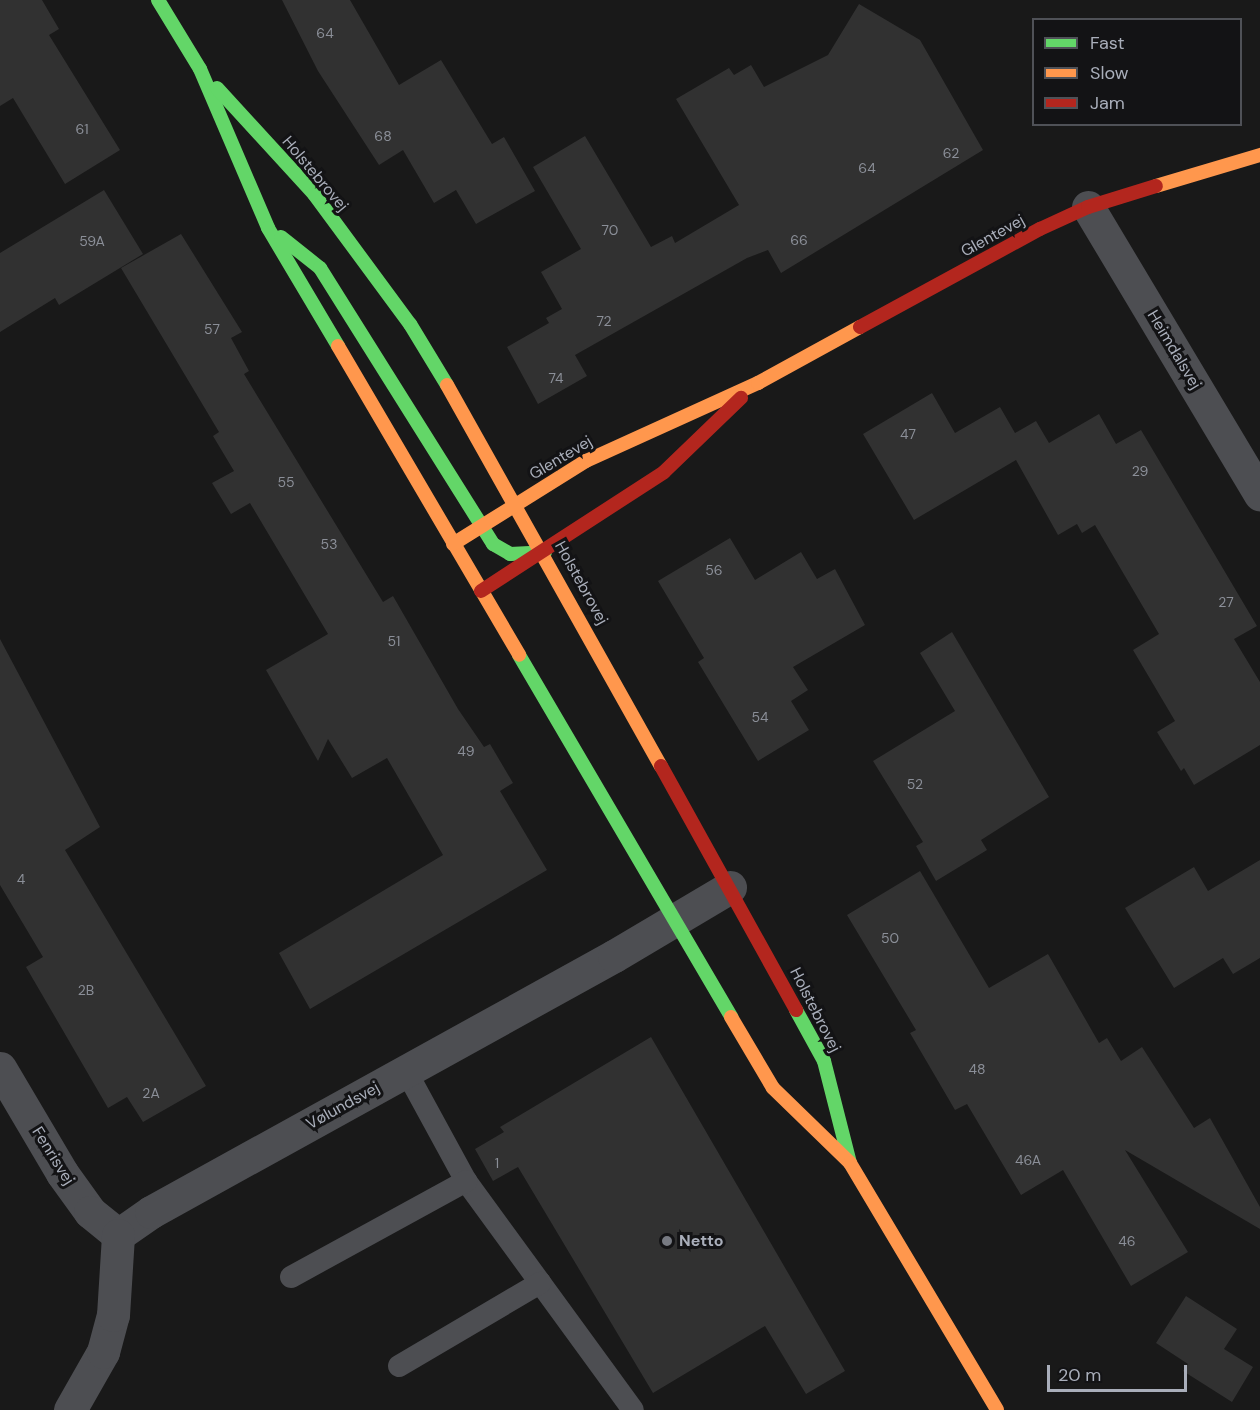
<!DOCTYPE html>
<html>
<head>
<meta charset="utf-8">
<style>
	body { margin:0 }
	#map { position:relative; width:1260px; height:1410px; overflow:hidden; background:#191919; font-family:"DM Sans",sans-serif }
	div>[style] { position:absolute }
	.building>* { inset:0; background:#313131 }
	.lane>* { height:22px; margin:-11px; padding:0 11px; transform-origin:11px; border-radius:11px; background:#4d4e52 }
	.street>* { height:33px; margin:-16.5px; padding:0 16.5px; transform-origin:16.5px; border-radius:16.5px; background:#4d4e52 }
	.fast>* { height:14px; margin:-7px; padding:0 7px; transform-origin:7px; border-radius:7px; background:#63d668 }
	.slow>* { height:14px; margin:-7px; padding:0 7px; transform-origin:7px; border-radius:7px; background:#ff974d }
	.jam>* { height:14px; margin:-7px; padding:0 7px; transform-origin:7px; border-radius:7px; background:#b3261e }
	.dots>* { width:16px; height:16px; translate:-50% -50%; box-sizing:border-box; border:3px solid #131315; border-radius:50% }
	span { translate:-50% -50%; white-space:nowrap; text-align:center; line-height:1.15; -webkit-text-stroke:6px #131315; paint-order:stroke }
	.number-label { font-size:14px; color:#8b8f98 }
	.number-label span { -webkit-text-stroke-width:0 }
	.street-label { font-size:16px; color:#a9aeba }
	.poi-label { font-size:16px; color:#a9aeba; font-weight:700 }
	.left { translate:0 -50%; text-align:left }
	.legend { position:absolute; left:1032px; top:18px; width:210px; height:108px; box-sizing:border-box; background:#131315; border:2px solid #4f5157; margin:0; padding:8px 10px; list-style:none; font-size:18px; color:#a9aeba }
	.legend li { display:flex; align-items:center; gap:12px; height:30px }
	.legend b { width:30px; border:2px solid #4f5157 }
	.scale { position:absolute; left:1047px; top:1365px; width:140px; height:27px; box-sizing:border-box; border:3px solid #a9aeba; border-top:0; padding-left:8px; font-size:18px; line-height:21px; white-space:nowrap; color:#a9aeba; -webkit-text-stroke:4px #131315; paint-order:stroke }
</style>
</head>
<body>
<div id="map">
	<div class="building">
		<i style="clip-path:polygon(0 0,42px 0,59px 29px,49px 35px,120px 150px,65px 184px,13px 98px,0 106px)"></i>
		<i style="clip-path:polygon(282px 0,350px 0,399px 85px,441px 60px,492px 144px,504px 137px,535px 191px,476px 224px,456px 190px,434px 203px,403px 150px,379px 165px,318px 71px)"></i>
		<i style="clip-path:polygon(859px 4px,920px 40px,983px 150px,781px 273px,768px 250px,747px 258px,575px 355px,587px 376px,538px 404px,507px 347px,549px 323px,546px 318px,562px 309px,541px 272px,581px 249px,533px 167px,585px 136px,651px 247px,672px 236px,675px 243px,739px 205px,676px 99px,729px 68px,734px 75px,751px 65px,764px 87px,828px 55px)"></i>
		<i style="clip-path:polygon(104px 190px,143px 254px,59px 305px,55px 298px,0 332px,0 253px)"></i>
		<i style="clip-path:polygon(181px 234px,242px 332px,231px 338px,249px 371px,244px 374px,383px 602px,393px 596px,458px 709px,484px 747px,490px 744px,513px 783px,500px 791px,547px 870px,310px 1009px,279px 953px,443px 855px,387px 758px,352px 778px,328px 739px,318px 761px,266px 670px,328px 634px,250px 503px,231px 514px,212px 483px,234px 471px,213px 436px,219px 432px,121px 268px)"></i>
		<i style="clip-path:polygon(932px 393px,955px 433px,1000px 407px,1015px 433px,1036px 421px,1049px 443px,1099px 414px,1116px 444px,1141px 430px,1257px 626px,1234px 639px,1260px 682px,1260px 745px,1194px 785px,1184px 768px,1181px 771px,1157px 732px,1175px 721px,1133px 650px,1159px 634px,1095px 525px,1082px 533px,1077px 524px,1058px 535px,1016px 460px,914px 520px,863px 434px)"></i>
		<i style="clip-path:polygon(730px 538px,755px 580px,801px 552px,817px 579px,835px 569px,865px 625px,793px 667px,808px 690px,791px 701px,809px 730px,758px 761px,698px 662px,704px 658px,658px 581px)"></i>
		<i style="clip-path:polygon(952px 632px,1049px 797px,981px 840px,987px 850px,936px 881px,916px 846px,923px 842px,873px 761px,955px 711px,920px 653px)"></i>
		<i style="clip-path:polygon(0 639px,100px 827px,65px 850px,206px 1086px,143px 1122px,127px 1097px,108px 1108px,26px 967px,43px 957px,0 885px)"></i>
		<i style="clip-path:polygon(1260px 860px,1260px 958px,1233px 974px,1223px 958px,1174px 988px,1125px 908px,1194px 867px,1208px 891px)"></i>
		<i style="clip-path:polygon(920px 871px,989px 988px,1048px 954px,1099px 1043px,1107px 1038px,1121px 1061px,1142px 1047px,1194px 1128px,1210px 1118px,1260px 1207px,1260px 1229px,1125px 1150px,1188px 1252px,1131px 1286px,1063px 1170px,1021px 1195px,967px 1104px,955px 1110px,910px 1033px,916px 1030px,847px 915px)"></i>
		<i style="clip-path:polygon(651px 1037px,845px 1371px,806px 1394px,765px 1326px,653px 1393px,518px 1167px,493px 1181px,475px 1149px,504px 1132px,500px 1127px)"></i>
		<i style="clip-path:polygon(1186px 1296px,1237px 1329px,1224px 1349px,1253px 1367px,1232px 1402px,1183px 1371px,1188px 1364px,1156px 1343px)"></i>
	</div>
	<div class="lane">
		<i style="left:406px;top:1071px;width:125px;rotate:61.4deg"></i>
		<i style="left:466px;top:1181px;width:283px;rotate:53.9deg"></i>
		<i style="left:291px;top:1277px;width:200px;rotate:-28.7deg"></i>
		<i style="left:399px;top:1366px;width:164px;rotate:-30.5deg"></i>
	</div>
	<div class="street">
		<i style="left:1088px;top:207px;width:335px;rotate:59.1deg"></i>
		<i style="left:0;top:1068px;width:122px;rotate:59.4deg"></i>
		<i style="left:62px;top:1173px;width:48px;rotate:54.3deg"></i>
		<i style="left:90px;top:1212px;width:36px;rotate:39deg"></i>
		<i style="left:118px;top:1235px;width:40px;rotate:-34.9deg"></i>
		<i style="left:151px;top:1212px;width:529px;rotate:-28.94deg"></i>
		<i style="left:614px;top:956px;width:135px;rotate:-30.7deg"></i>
		<i style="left:70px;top:1410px;width:67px;rotate:-60.4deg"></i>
		<i style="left:103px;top:1352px;width:38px;rotate:-75deg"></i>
		<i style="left:113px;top:1315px;width:80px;rotate:-86.4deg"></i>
	</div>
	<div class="fast">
		<i style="left:158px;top:0;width:81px;rotate:58.7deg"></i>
		<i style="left:200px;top:69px;width:173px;rotate:66.8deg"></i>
		<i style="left:268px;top:228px;width:137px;rotate:59.3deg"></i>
		<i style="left:217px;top:88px;width:144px;rotate:47.5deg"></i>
		<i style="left:314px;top:194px;width:162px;rotate:53.6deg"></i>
		<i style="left:410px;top:324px;width:71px;rotate:58.8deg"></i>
		<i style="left:281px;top:237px;width:50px;rotate:38.5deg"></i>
		<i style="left:320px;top:268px;width:326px;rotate:57.9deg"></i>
		<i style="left:493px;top:544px;width:20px;rotate:30deg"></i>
		<i style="left:510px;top:554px;width:35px;rotate:-3deg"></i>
		<i style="left:519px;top:655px;width:420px;rotate:59.6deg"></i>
		<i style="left:796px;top:1010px;width:58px;rotate:61.2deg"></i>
		<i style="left:824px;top:1061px;width:105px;rotate:75.7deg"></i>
	</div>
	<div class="slow">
		<i style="left:1156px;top:186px;width:109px;rotate:-16.6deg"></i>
		<i style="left:338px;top:346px;width:358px;rotate:59.6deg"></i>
		<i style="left:447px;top:385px;width:437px;rotate:60.7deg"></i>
		<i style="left:453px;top:544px;width:157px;rotate:-32deg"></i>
		<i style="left:586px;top:461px;width:189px;rotate:-24.4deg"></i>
		<i style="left:758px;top:383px;width:116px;rotate:-28.8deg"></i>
		<i style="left:731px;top:1017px;width:82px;rotate:59.4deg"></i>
		<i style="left:773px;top:1088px;width:107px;rotate:44.2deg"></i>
		<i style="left:850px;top:1163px;width:287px;rotate:59.2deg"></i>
	</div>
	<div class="jam">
		<i style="left:860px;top:327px;width:205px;rotate:-28.6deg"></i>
		<i style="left:1040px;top:229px;width:53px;rotate:-24.6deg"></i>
		<i style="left:1088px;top:207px;width:71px;rotate:-17.2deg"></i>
		<i style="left:481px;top:591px;width:218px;rotate:-33deg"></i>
		<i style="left:664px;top:472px;width:107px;rotate:-43.9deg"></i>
		<i style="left:661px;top:766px;width:279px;rotate:61deg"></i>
	</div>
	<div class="dots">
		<i style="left:667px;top:1241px;background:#777a82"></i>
	</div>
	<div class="number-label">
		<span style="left:325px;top:33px">64</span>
		<span style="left:82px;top:129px">61</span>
		<span style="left:383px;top:136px">68</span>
		<span style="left:951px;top:153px">62</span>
		<span style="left:867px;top:168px">64</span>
		<span style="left:610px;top:230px">70</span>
		<span style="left:799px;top:240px">66</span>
		<span style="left:92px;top:241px">59A</span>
		<span style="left:604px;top:321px">72</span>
		<span style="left:212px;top:329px">57</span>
		<span style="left:556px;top:378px">74</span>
		<span style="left:908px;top:434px">47</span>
		<span style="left:1140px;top:471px">29</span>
		<span style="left:286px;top:482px">55</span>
		<span style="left:329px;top:544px">53</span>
		<span style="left:714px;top:570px">56</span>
		<span style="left:1226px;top:602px">27</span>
		<span style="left:394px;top:641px">51</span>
		<span style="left:760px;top:717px">54</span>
		<span style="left:466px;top:751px">49</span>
		<span style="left:915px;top:784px">52</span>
		<span style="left:21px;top:879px">4</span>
		<span style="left:890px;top:938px">50</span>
		<span style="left:86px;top:990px">2B</span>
		<span style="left:977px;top:1069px">48</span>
		<span style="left:151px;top:1093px">2A</span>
		<span style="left:1028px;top:1160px">46A</span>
		<span style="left:497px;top:1163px">1</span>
		<span style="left:1127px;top:1241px">46</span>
	</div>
	<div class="street-label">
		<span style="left:315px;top:174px;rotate:50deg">Holstebrovej</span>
		<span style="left:993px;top:236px;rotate:-29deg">Glentevej</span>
		<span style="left:1174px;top:350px;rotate:59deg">Heimdalsvej</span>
		<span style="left:561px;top:458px;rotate:-31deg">Glentevej</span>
		<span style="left:581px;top:583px;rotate:61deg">Holstebrovej</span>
		<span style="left:815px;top:1010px;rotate:63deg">Holstebrovej</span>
		<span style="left:343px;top:1106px;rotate:-29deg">Vølundsvej</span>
		<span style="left:53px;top:1156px;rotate:58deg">Fenrisvej</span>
	</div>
	<div class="poi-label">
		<span class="left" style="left:679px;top:1241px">Netto</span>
	</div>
	<ul class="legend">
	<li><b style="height:8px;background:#63d668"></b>Fast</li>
	<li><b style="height:8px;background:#ff974d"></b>Slow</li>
	<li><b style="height:8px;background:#b3261e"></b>Jam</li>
	</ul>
	<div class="scale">20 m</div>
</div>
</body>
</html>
